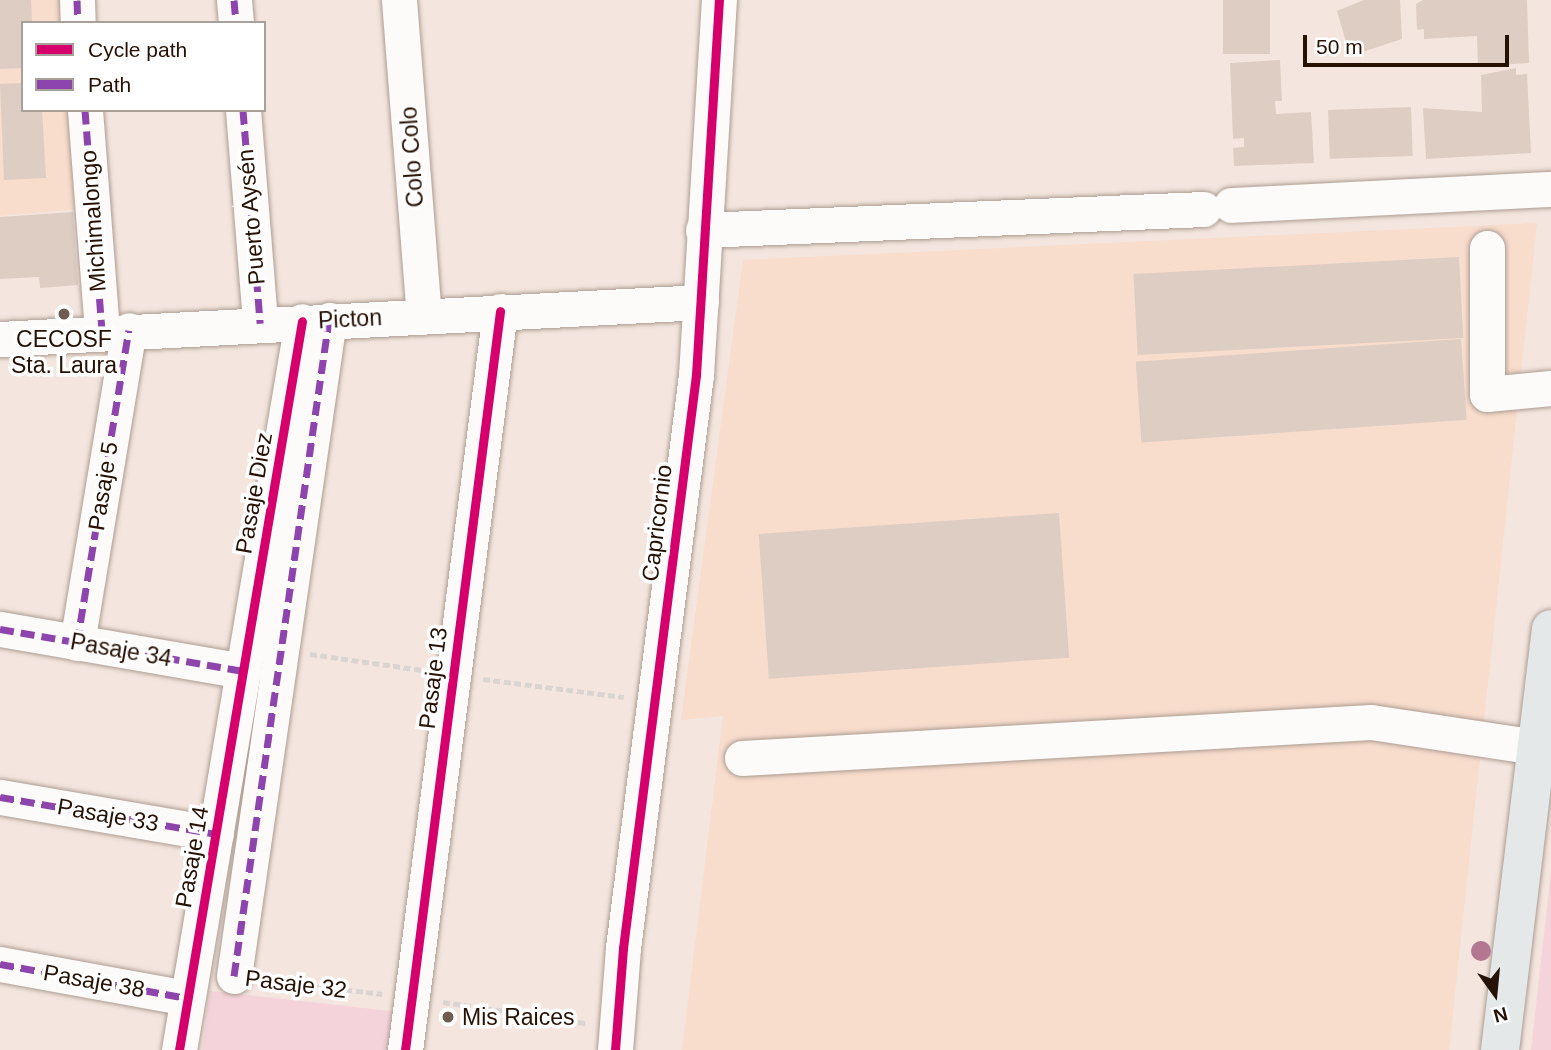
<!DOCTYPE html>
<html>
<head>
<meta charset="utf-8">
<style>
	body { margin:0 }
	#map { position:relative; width:1551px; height:1050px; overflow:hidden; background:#f4e6de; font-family:Helvetica,sans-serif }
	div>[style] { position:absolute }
	.built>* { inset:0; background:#f8dccc }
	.green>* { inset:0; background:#f5d3db }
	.building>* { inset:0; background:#decdc2; transform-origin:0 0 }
	.path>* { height:4.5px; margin-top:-2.25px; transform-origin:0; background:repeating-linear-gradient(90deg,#dad5d3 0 7px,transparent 0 10.5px) }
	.roads { filter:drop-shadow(0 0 2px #ad9d93) drop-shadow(0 0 2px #ad9d93) }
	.minor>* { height:35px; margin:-17.5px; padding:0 17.5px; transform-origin:17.5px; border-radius:17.5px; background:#fdfbfa }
	.major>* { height:38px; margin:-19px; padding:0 19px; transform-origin:19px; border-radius:19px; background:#e4e8e9 }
	.quiet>* { height:7px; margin-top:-3.5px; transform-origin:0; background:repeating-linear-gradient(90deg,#8e44ad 0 14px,transparent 0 21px) }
	.cycleway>* { height:9px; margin:-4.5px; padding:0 4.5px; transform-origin:4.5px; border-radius:4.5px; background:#d6006c }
	.trees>* { width:20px; height:20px; margin:-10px; border-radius:50%; background:#b47791 }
	.dots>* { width:19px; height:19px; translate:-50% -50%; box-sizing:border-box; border:4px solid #fff; border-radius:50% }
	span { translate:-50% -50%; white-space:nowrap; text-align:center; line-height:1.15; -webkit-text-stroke:7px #fff; paint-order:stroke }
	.street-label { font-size:23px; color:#261105 }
	.poi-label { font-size:23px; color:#261105 }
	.left { translate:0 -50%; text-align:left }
	.legend { position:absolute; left:21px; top:21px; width:245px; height:91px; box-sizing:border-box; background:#fff; border:2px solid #a8a09b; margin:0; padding:9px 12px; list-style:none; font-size:21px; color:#261105 }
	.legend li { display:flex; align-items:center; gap:14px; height:35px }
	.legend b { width:35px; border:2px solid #a8a09b }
	.north { position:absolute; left:1460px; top:959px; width:70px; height:70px; -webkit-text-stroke:5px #fff; paint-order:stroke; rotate:165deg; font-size:19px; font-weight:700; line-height:28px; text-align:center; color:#261105 }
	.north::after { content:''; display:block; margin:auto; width:24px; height:32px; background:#261105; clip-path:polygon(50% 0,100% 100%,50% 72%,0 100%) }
	.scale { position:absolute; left:1303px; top:35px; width:206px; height:32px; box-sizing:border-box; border:4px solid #261105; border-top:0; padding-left:9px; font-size:21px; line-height:24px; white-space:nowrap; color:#261105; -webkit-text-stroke:5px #fff; paint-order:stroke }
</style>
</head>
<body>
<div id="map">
	<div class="built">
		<i style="clip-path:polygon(0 0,65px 0,67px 23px,23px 23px,23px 110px,73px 110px,80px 209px,0 216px)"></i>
		<i style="clip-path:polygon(1537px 223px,1449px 1050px,682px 1050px,723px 716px,681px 720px,743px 260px)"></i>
	</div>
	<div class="green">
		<i style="clip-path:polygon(1551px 871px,1551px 1050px,1531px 1050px)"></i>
		<i style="clip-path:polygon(210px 991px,391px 1011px,401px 1026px,398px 1050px,202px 1050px)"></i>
	</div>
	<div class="building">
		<i style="clip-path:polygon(0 0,31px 0,32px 23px,23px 23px,23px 68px,0 69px)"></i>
		<i style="left:1223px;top:0;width:47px;height:54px"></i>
		<i style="clip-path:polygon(1364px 0,1400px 0,1402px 39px,1350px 56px,1337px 11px)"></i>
		<i style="clip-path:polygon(1423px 0,1527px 0,1529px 63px,1478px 66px,1477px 36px,1424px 39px,1424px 29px,1417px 30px,1416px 4px)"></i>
		<i style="clip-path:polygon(1280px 60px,1282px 101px,1275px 101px,1276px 114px,1311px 112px,1314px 163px,1234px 166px,1233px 148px,1244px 147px,1244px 138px,1233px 139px,1230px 63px)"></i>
		<i style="clip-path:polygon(1516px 68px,1516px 75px,1527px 74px,1531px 153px,1426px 159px,1423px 108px,1482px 112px,1481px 75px)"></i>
		<i style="clip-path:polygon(23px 83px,23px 110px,42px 110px,46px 178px,4px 180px,0 84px)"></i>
		<i style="left:1411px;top:107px;width:49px;height:83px;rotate:88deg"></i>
		<i style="clip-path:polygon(73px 212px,78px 285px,40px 288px,39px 277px,0 279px,0 217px)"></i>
		<i style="left:1459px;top:257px;width:81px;height:326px;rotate:87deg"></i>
		<i style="left:1461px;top:339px;width:81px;height:326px;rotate:86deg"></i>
		<i style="left:1059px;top:513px;width:145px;height:301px;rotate:86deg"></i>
	</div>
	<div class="path">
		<i style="left:310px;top:654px;width:113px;rotate:8.1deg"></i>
		<i style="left:483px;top:679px;width:142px;rotate:7.3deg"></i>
		<i style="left:262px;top:979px;width:121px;rotate:7.1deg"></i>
		<i style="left:443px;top:1002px;width:145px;rotate:8.4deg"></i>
	</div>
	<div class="roads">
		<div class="minor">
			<i style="left:77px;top:0;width:23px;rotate:88deg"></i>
			<i style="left:234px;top:0;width:23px;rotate:85deg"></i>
			<i style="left:399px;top:0;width:316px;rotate:85.5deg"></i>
			<i style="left:85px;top:110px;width:222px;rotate:85.6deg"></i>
			<i style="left:243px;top:110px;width:214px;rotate:85.4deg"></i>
			<i style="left:1231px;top:205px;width:320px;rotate:-2.9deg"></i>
			<i style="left:703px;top:230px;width:501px;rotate:-2.4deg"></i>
			<i style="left:1487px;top:248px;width:146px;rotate:90deg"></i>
			<i style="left:1487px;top:394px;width:64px;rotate:-5.4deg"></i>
			<i style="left:0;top:339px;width:702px;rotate:-3.02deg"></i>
			<i style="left:0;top:629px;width:247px;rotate:9.8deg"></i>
			<i style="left:77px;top:643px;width:317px;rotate:-80.6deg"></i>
			<i style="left:742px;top:758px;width:630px;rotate:-3.28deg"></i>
			<i style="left:1371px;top:722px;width:168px;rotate:8.6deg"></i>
			<i style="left:0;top:797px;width:219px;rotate:9.7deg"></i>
			<i style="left:0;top:964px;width:190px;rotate:10.3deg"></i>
			<i style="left:234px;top:976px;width:663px;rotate:-81.76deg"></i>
			<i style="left:179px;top:1050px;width:739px;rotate:-80.42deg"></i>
			<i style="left:405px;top:1050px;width:745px;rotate:-82.67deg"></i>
			<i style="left:615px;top:1050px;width:102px;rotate:-85.5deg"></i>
			<i style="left:623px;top:948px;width:578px;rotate:-82.74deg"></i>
			<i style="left:696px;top:375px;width:376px;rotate:-86.5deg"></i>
		</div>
		<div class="major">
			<i style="left:1500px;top:1050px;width:424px;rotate:-83.1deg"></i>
		</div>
	</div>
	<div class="quiet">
		<i style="left:77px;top:0;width:23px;rotate:88deg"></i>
		<i style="left:234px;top:0;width:23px;rotate:85deg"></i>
		<i style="left:85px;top:110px;width:222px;rotate:85.6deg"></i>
		<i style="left:243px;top:110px;width:214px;rotate:85.4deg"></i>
		<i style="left:0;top:629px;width:247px;rotate:9.8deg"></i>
		<i style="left:77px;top:643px;width:317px;rotate:-80.6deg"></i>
		<i style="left:0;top:797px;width:219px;rotate:9.7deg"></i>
		<i style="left:0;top:964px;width:190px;rotate:10.3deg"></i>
		<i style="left:234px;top:976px;width:663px;rotate:-81.76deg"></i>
	</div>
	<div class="cycleway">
		<i style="left:179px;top:1050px;width:739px;rotate:-80.42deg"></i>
		<i style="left:405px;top:1050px;width:745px;rotate:-82.67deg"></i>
		<i style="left:615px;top:1050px;width:102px;rotate:-85.5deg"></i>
		<i style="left:623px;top:948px;width:578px;rotate:-82.74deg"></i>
		<i style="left:696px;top:375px;width:376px;rotate:-86.5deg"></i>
	</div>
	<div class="trees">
		<i style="left:1481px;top:951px"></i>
	</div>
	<div class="dots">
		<i style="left:64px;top:314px;background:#6e5c51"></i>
		<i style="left:448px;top:1017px;background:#6e5c51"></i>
	</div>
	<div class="street-label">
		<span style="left:412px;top:157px;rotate:-94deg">Colo Colo</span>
		<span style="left:251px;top:217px;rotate:-95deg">Puerto Aysén</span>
		<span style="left:93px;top:221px;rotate:-94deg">Michimalongo</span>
		<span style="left:350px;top:319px;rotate:-3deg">Picton</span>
		<span style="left:103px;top:486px;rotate:-81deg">Pasaje 5</span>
		<span style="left:254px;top:493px;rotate:-80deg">Pasaje Diez</span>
		<span style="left:657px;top:523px;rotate:-83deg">Capricornio</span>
		<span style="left:121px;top:650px;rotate:10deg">Pasaje 34</span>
		<span style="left:433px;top:678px;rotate:-83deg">Pasaje 13</span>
		<span style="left:108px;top:815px;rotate:10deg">Pasaje 33</span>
		<span style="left:192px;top:857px;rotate:-80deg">Pasaje 14</span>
		<span style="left:94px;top:981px;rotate:10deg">Pasaje 38</span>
		<span style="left:296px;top:984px;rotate:7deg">Pasaje 32</span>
	</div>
	<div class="poi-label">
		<span style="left:64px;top:352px">CECOSF<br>Sta. Laura</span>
		<span class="left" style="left:462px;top:1017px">Mis Raices</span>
	</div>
	<ul class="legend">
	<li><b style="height:9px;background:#d6006c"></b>Cycle path</li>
	<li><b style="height:9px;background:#8e44ad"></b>Path</li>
	</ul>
	<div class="north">N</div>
	<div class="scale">50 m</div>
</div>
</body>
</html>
